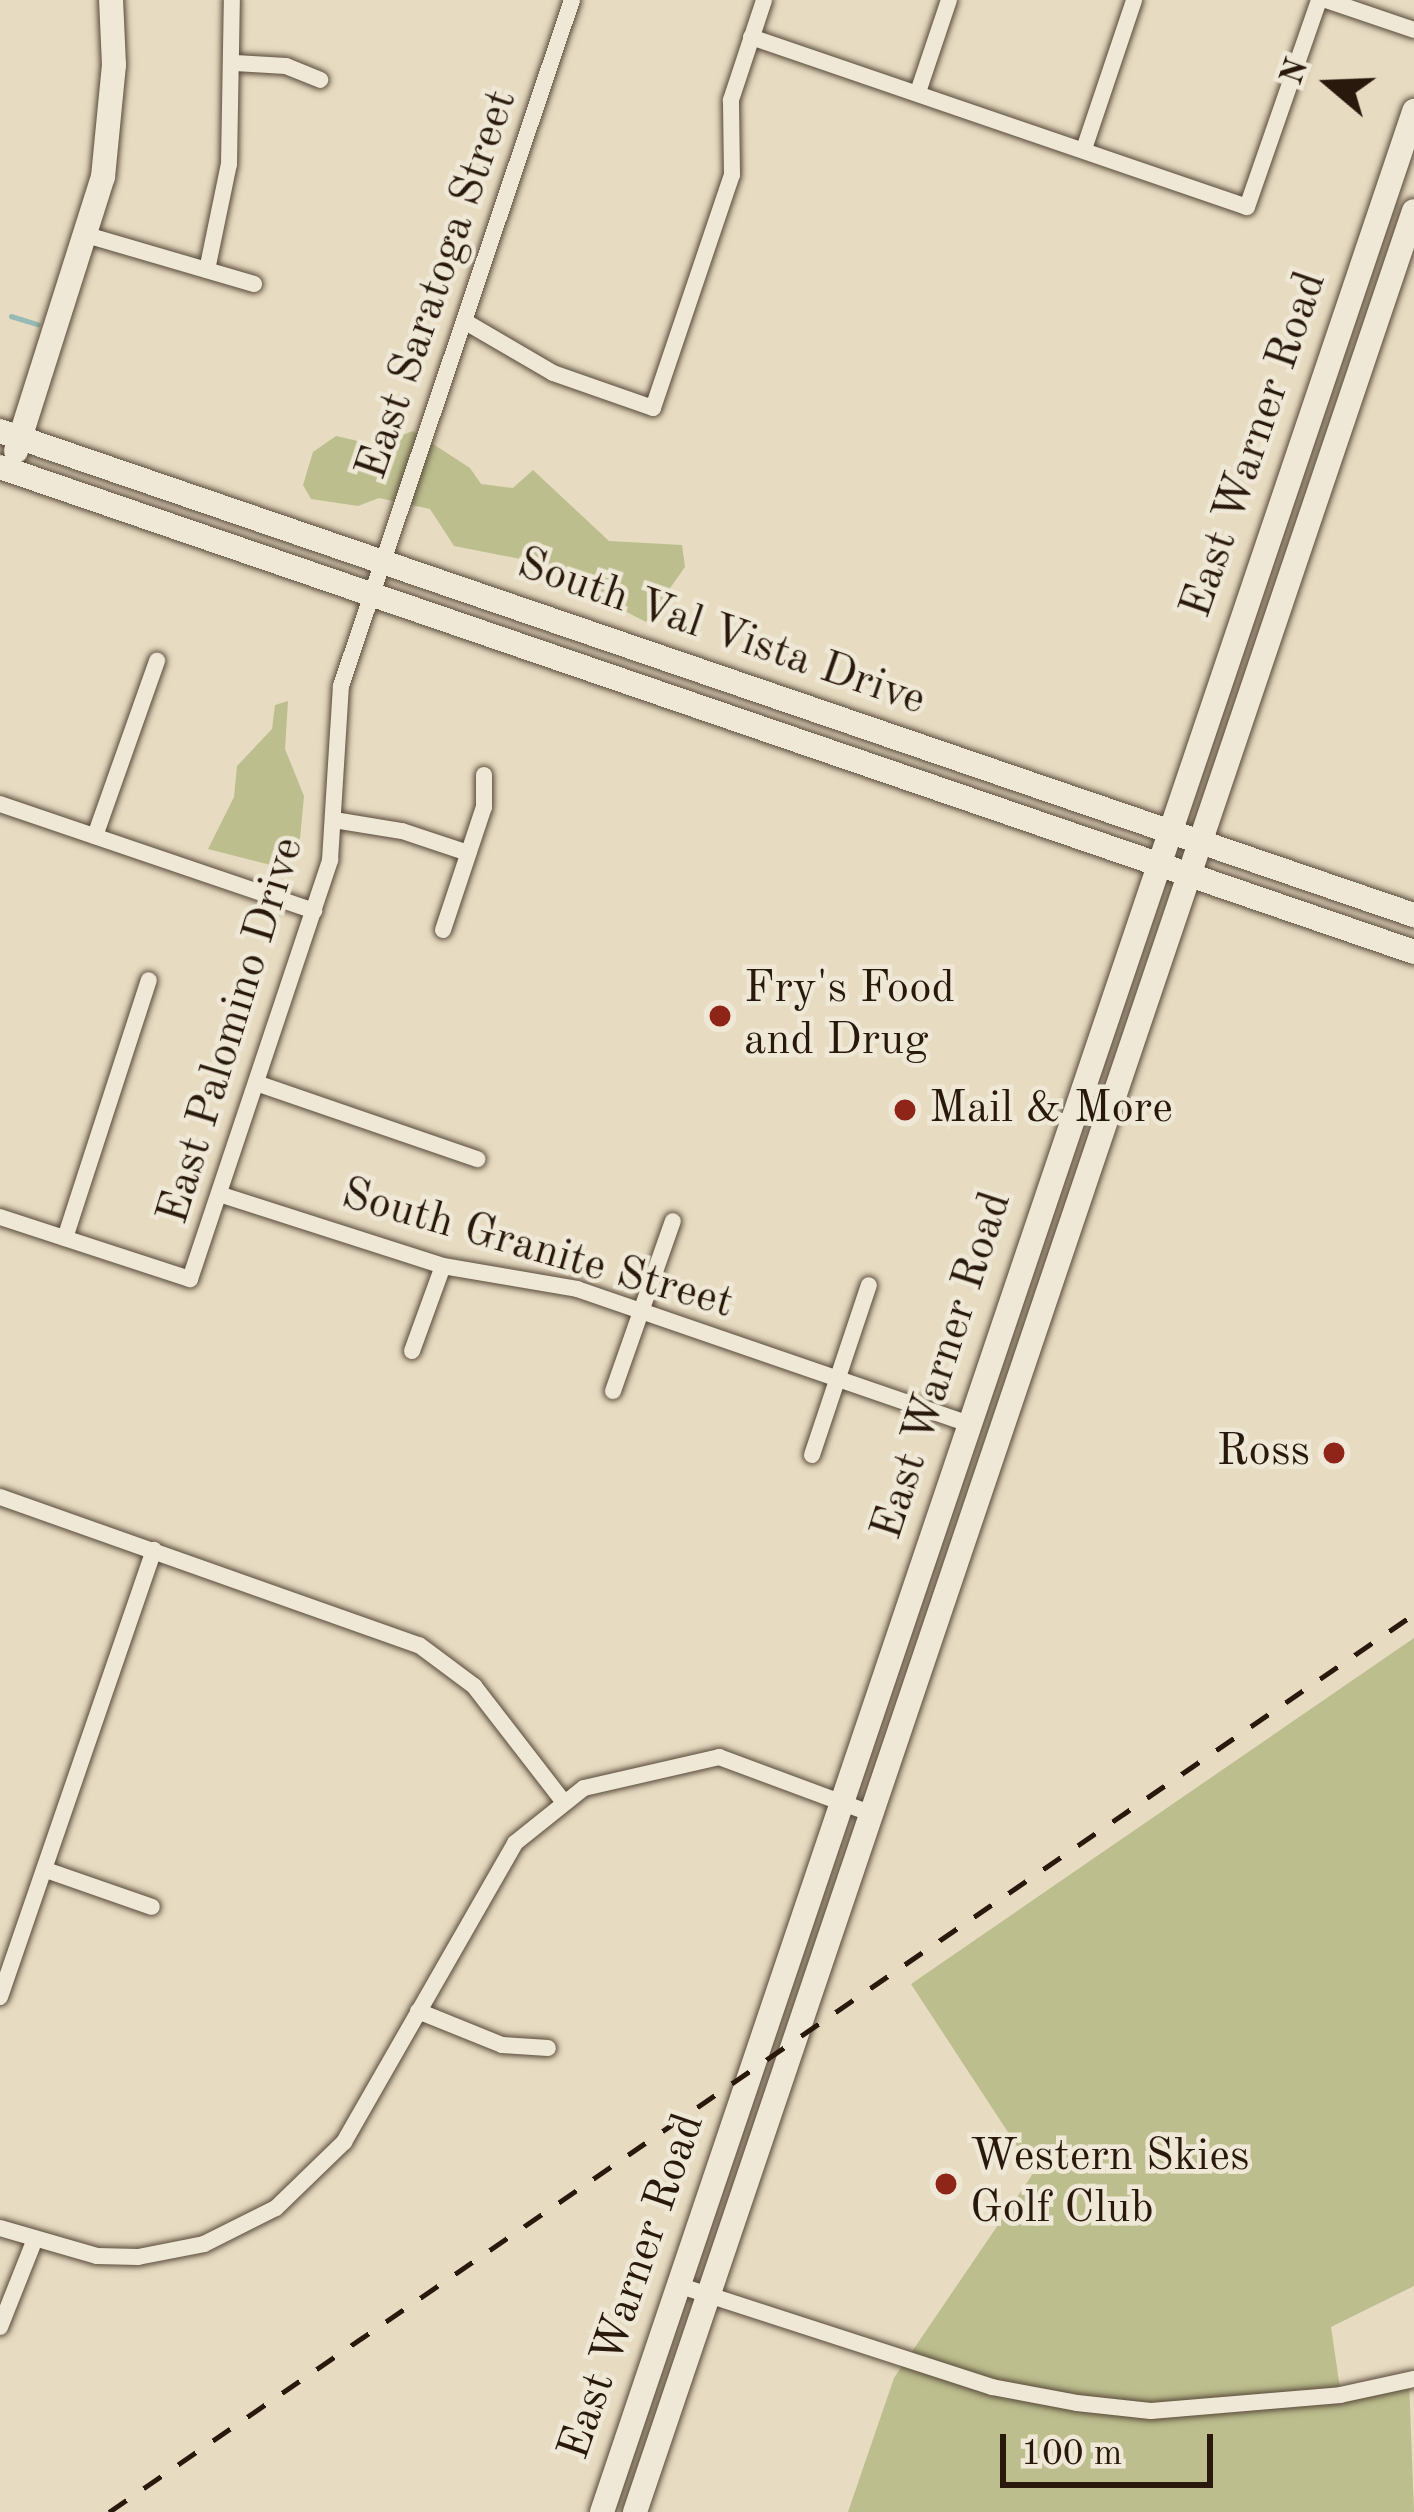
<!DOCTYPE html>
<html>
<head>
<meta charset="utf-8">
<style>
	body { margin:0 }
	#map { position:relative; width:1414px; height:2512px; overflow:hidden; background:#e7dbc1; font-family:"Old Standard TT",serif }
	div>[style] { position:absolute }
	.green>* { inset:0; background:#bcbe8e }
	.stream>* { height:4.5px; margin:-2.25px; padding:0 2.25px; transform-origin:2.25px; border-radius:2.25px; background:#97bab7 }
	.roads { filter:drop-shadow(0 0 3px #584939) drop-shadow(0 0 3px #584939) }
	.street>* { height:16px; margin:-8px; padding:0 8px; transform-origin:8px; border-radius:8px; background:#efe8d7 }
	.secondary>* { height:24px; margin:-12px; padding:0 12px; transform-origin:12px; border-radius:12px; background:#efe8d7 }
	.rail>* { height:4.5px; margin-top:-2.25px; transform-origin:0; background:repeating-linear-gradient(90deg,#29180c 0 21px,transparent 0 42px) }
	.dots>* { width:33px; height:33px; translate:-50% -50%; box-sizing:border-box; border:6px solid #efe8d7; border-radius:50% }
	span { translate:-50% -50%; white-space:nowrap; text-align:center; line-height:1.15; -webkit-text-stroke:9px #efe8d7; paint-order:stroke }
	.street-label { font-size:45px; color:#29180c }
	.poi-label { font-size:45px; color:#29180c }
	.left { translate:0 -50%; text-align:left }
	.right { translate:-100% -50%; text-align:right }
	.north { position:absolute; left:1270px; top:24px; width:120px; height:120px; -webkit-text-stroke:9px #efe8d7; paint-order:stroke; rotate:289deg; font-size:33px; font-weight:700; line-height:48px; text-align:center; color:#29180c }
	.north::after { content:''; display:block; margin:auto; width:42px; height:54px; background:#29180c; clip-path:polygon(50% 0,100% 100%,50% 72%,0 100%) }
	.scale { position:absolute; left:1000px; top:2434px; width:213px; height:54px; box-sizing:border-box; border:6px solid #29180c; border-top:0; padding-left:15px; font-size:36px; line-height:42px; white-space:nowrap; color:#29180c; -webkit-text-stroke:9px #efe8d7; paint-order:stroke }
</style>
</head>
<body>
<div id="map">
	<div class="green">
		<i style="clip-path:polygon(413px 431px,470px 468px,481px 484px,513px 488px,533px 470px,609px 541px,682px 545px,685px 567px,646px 622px,526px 560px,454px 546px,430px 509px,379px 498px,358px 506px,311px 499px,303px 485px,313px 452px,336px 436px,375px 445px)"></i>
		<i style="clip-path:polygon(288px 701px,285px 749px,304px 796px,300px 839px,275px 866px,208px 849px,234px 797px,237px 766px,272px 729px,275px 705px)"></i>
		<i style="clip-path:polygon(1414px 1638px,1414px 2286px,1331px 2327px,1341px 2395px,1409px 2380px,1414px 2512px,848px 2512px,894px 2378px,1034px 2172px,911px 1984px)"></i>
	</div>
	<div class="stream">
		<i style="left:11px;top:316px;width:28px;rotate:17deg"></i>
	</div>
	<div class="roads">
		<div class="street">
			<i style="left:1326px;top:0;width:93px;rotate:18.8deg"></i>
			<i style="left:751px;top:37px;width:524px;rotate:18.92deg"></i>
			<i style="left:1247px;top:207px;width:219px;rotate:-70.8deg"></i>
			<i style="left:235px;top:63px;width:51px;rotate:3.4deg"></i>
			<i style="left:286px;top:66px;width:37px;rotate:22deg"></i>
			<i style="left:918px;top:92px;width:97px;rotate:-71.4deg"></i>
			<i style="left:1084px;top:149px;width:157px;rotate:-71.4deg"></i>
			<i style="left:90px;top:236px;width:171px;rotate:16.3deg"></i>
			<i style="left:207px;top:270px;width:108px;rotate:-78.3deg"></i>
			<i style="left:229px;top:164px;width:164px;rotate:-89deg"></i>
			<i style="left:464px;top:321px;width:103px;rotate:30.3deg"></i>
			<i style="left:553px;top:373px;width:106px;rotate:19.3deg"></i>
			<i style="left:653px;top:408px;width:246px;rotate:-71.3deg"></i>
			<i style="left:732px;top:175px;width:75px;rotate:-90.8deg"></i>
			<i style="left:731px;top:100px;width:105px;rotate:-71.7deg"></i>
			<i style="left:0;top:804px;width:332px;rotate:18.8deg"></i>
			<i style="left:334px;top:820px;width:69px;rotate:9.2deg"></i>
			<i style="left:402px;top:831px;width:70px;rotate:18.4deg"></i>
			<i style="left:95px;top:836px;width:186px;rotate:-70.5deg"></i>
			<i style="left:443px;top:930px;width:130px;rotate:-71.6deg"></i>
			<i style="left:484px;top:807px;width:32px;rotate:-90deg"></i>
			<i style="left:259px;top:1084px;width:231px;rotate:19deg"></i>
			<i style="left:222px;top:1195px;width:232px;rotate:17.8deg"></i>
			<i style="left:443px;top:1266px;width:136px;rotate:9.7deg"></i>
			<i style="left:577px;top:1289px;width:415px;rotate:19deg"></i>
			<i style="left:0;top:1217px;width:200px;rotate:18.1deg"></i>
			<i style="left:190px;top:1279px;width:442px;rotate:-71.5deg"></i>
			<i style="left:330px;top:860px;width:174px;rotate:-86.4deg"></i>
			<i style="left:341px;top:686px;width:724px;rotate:-71.39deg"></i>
			<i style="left:65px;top:1238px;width:271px;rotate:-72deg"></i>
			<i style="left:412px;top:1351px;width:90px;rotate:-70deg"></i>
			<i style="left:613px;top:1391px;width:180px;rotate:-70.6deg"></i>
			<i style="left:812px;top:1455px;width:179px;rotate:-71.5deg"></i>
			<i style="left:0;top:1497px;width:444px;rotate:19.5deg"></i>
			<i style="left:419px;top:1645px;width:69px;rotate:36.7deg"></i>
			<i style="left:474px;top:1686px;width:144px;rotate:52.3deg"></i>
			<i style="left:46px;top:1870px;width:112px;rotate:19.2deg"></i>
			<i style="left:0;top:1997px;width:473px;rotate:-71deg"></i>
			<i style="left:418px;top:2011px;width:91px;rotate:22deg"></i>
			<i style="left:502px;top:2045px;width:46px;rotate:3.7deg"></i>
			<i style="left:0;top:2228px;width:101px;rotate:16.1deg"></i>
			<i style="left:97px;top:2256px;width:41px;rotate:1.4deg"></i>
			<i style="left:138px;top:2257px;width:67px;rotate:-11.1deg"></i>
			<i style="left:204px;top:2244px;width:80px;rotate:-26.6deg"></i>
			<i style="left:276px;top:2208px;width:95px;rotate:-44.1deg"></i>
			<i style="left:344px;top:2142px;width:344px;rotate:-60.2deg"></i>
			<i style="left:515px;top:1843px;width:88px;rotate:-38.6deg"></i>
			<i style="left:584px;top:1788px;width:139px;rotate:-12.9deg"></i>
			<i style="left:719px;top:1757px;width:163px;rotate:20.4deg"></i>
			<i style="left:678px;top:2285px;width:330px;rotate:18deg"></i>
			<i style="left:992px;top:2387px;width:86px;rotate:10.7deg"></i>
			<i style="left:1077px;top:2403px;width:74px;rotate:6.2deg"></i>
			<i style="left:1151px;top:2411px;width:190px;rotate:-4.8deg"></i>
			<i style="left:1340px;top:2395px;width:76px;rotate:-12.2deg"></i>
			<i style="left:0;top:2327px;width:95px;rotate:-68.3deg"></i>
		</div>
		<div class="secondary">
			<i style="left:0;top:431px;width:1495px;rotate:18.9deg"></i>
			<i style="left:16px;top:451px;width:287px;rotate:-72.4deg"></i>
			<i style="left:103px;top:177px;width:113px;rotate:-84.4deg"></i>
			<i style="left:114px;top:65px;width:65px;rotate:-92.6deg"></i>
			<i style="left:0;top:467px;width:1495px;rotate:18.93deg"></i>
			<i style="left:602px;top:2512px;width:2535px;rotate:-71.31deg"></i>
			<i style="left:635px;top:2512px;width:2429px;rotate:-71.3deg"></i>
		</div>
	</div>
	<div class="rail">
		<i style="left:109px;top:2512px;width:1584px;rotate:-34.53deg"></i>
	</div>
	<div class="dots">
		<i style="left:720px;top:1016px;background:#8f2418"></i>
		<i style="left:905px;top:1110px;background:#8f2418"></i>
		<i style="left:1334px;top:1453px;background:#8f2418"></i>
		<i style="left:946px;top:2184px;background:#8f2418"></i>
	</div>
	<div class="street-label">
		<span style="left:438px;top:285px;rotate:-71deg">East Saratoga Street</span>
		<span style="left:1255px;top:445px;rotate:-71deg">East Warner Road</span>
		<span style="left:721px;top:633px;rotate:19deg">South Val Vista Drive</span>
		<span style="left:232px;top:1031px;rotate:-73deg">East Palomino Drive</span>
		<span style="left:537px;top:1250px;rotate:16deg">South Granite Street</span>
		<span style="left:943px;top:1366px;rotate:-72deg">East Warner Road</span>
		<span style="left:633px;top:2287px;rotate:-71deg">East Warner Road</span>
	</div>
	<div class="poi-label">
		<span class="left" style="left:744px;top:1016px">Fry's Food<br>and Drug</span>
		<span class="left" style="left:929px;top:1110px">Mail &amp; More</span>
		<span class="right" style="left:1310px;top:1453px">Ross</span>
		<span class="left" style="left:970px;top:2184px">Western Skies<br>Golf Club</span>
	</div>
	<div class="north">N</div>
	<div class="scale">100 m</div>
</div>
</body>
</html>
